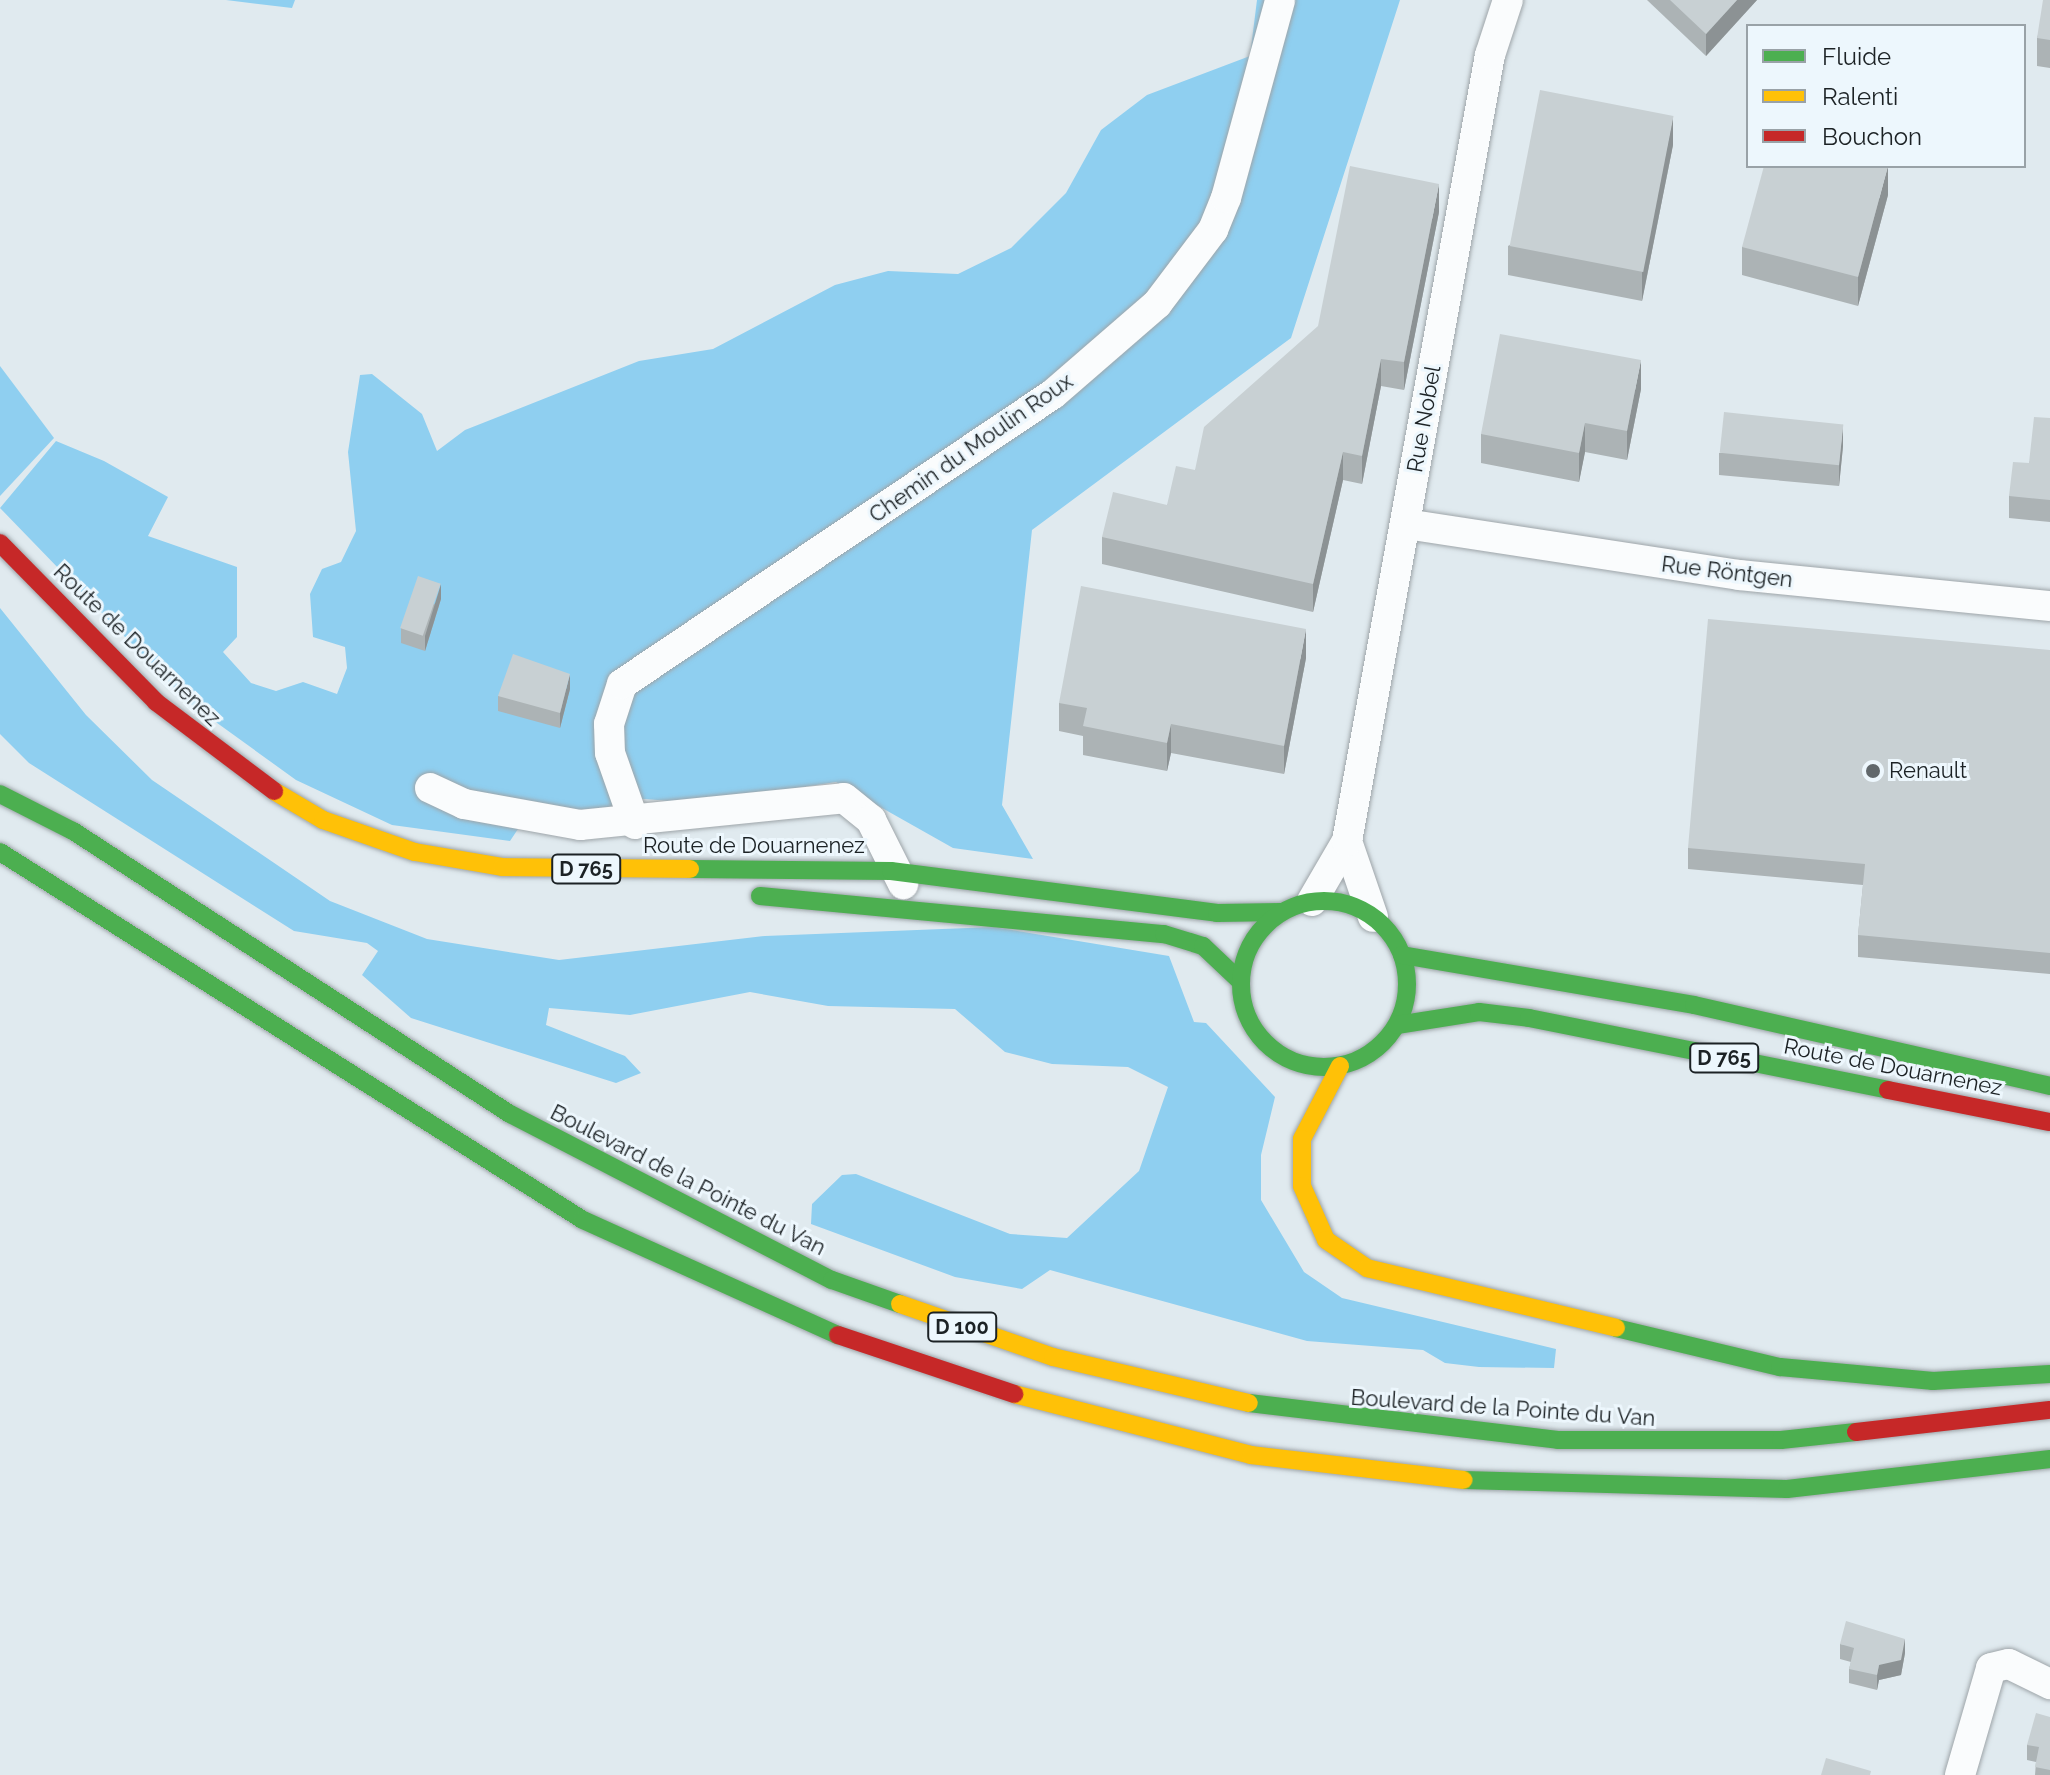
<!DOCTYPE html>
<html>
<head>
<meta charset="utf-8">
<style>
	body { margin:0 }
	#map { position:relative; width:2050px; height:1775px; overflow:hidden; background:#e0eaef; font-family:Raleway,sans-serif }
	div>[style] { position:absolute }
	.forest>* { inset:0; background:#8fcff0 }
	.roads { filter:drop-shadow(0 0 2px #9ea5a9) drop-shadow(0 0 2px #9ea5a9) }
	.street>* { height:30px; margin:-15px; padding:0 15px; transform-origin:15px; border-radius:15px; background:#fafcfd }
	.fast>* { height:18px; margin:-9px; padding:0 9px; transform-origin:9px; border-radius:9px; background:#4caf50 }
	.fast>.ring { margin:-9px; padding:0; box-sizing:content-box; background:none; border:18px solid #4caf50; border-radius:50% }
	.slow>* { height:18px; margin:-9px; padding:0 9px; transform-origin:9px; border-radius:9px; background:#ffc107 }
	.jam>* { height:18px; margin:-9px; padding:0 9px; transform-origin:9px; border-radius:9px; background:#c62828 }
	.wall>* { inset:0; background:#acb3b5 }
	.shaded-wall>* { inset:0; background:#8c9294 }
	.building>* { inset:0; background:#c8d0d3; transform-origin:0 0 }
	.dots>* { width:22px; height:22px; translate:-50% -50%; box-sizing:border-box; border:4px solid #edf7fd; border-radius:50% }
	span { translate:-50% -50%; white-space:nowrap; text-align:center; line-height:1.15; -webkit-text-stroke:6px #edf7fd; paint-order:stroke }
	.shield-label span { padding:2px 6px; background:#edf7fd; border:2px solid; border-radius:6px; -webkit-text-stroke-width:0 }
	.shield-label { font-size:20px; color:#1c2225; font-weight:700 }
	.street-label { font-size:22px; color:#1c2225 }
	.poi-label { font-size:22px; color:#1c2225 }
	.left { translate:0 -50%; text-align:left }
	.legend { position:absolute; left:1746px; top:24px; width:280px; height:144px; box-sizing:border-box; background:#edf7fd; border:2px solid #99a2a7; margin:0; padding:10px 14px; list-style:none; font-size:24px; color:#1c2225 }
	.legend li { display:flex; align-items:center; gap:16px; height:40px }
	.legend b { width:40px; border:2px solid #99a2a7 }
</style>
</head>
<body>
<div id="map">
	<div class="forest">
		<i style="clip-path:polygon(226px 0,295px 0,292px 8px)"></i>
		<i style="clip-path:polygon(1257px 0,1400px 0,1291px 338px,1032px 530px,1002px 805px,1033px 859px,953px 848px,836px 782px,697px 803px,631px 798px,607px 813px,530px 811px,510px 841px,392px 825px,296px 780px,188px 702px,0 508px,56px 441px,104px 461px,168px 497px,148px 536px,237px 567px,237px 637px,223px 652px,251px 683px,276px 691px,303px 682px,337px 694px,347px 668px,345px 647px,313px 637px,310px 594px,322px 569px,341px 562px,356px 531px,348px 452px,360px 375px,372px 374px,422px 414px,437px 451px,465px 430px,639px 361px,713px 349px,835px 285px,888px 271px,958px 274px,1011px 248px,1066px 193px,1101px 130px,1147px 95px,1250px 56px)"></i>
		<i style="clip-path:polygon(0 366px,54px 438px,0 496px)"></i>
		<i style="clip-path:polygon(0 608px,86px 715px,152px 780px,330px 901px,427px 939px,559px 960px,765px 936px,993px 927px,1169px 956px,1194px 1022px,1206px 1023px,1275px 1097px,1261px 1155px,1261px 1200px,1304px 1272px,1342px 1298px,1556px 1349px,1554px 1368px,1479px 1367px,1445px 1363px,1423px 1350px,1307px 1341px,1050px 1270px,1022px 1289px,955px 1277px,811px 1224px,812px 1204px,842px 1175px,856px 1174px,1010px 1234px,1067px 1238px,1139px 1171px,1168px 1087px,1128px 1067px,1052px 1064px,1005px 1052px,955px 1009px,828px 1006px,750px 992px,630px 1015px,549px 1008px,546px 1025px,625px 1056px,641px 1073px,616px 1083px,411px 1018px,362px 975px,378px 951px,367px 943px,294px 931px,29px 763px,0 734px)"></i>
	</div>
	<div class="roads">
		<div class="street">
			<i style="left:1406px;top:524px;width:337px;rotate:8.7deg"></i>
			<i style="left:1739px;top:575px;width:313px;rotate:5.7deg"></i>
			<i style="left:430px;top:788px;width:38px;rotate:25deg"></i>
			<i style="left:464px;top:804px;width:118px;rotate:10.3deg"></i>
			<i style="left:580px;top:825px;width:265px;rotate:-5.8deg"></i>
			<i style="left:844px;top:798px;width:35px;rotate:39deg"></i>
			<i style="left:871px;top:820px;width:72px;rotate:63.4deg"></i>
			<i style="left:635px;top:824px;width:75px;rotate:-109.4deg"></i>
			<i style="left:610px;top:753px;width:29px;rotate:-92deg"></i>
			<i style="left:609px;top:724px;width:42px;rotate:-72deg"></i>
			<i style="left:622px;top:684px;width:519px;rotate:-33.93deg"></i>
			<i style="left:1053px;top:394px;width:138px;rotate:-40.9deg"></i>
			<i style="left:1157px;top:304px;width:93px;rotate:-52.9deg"></i>
			<i style="left:1213px;top:230px;width:35px;rotate:-68deg"></i>
			<i style="left:1226px;top:198px;width:205px;rotate:-74.7deg"></i>
			<i style="left:1347px;top:841px;width:80px;rotate:71.1deg"></i>
			<i style="left:1312px;top:901px;width:69px;rotate:-59.7deg"></i>
			<i style="left:1347px;top:841px;width:799px;rotate:-79.69deg"></i>
			<i style="left:1490px;top:55px;width:58px;rotate:-71.9deg"></i>
			<i style="left:1960px;top:1775px;width:111px;rotate:-73.8deg"></i>
			<i style="left:1991px;top:1668px;width:18px;rotate:-13deg"></i>
			<i style="left:2009px;top:1664px;width:46px;rotate:26deg"></i>
		</div>
		<div class="fast">
			<i style="left:0;top:794px;width:82px;rotate:26.9deg"></i>
			<i style="left:73px;top:831px;width:521px;rotate:32.93deg"></i>
			<i style="left:510px;top:1114px;width:362px;rotate:27.3deg"></i>
			<i style="left:832px;top:1280px;width:72px;rotate:19.4deg"></i>
			<i style="left:0;top:852px;width:689px;rotate:32.26deg"></i>
			<i style="left:583px;top:1220px;width:280px;rotate:24.3deg"></i>
			<i style="left:690px;top:869px;width:201px;rotate:0.6deg"></i>
			<i style="left:891px;top:871px;width:329px;rotate:7.3deg"></i>
			<i style="left:1217px;top:913px;width:64px;rotate:-0.9deg"></i>
			<i style="left:760px;top:896px;width:406px;rotate:5.4deg"></i>
			<i style="left:1164px;top:934px;width:41px;rotate:17.1deg"></i>
			<i style="left:1203px;top:946px;width:51px;rotate:43.4deg"></i>
			<i class="ring" style="left:1241px;top:901px;width:148px;height:148px"></i>
			<i style="left:1402px;top:955px;width:296px;rotate:9.7deg"></i>
			<i style="left:1694px;top:1005px;width:365px;rotate:12.8deg"></i>
			<i style="left:1397px;top:1025px;width:83px;rotate:-9deg"></i>
			<i style="left:1479px;top:1012px;width:50px;rotate:6.8deg"></i>
			<i style="left:1529px;top:1018px;width:366px;rotate:11.3deg"></i>
			<i style="left:1616px;top:1328px;width:169px;rotate:13.4deg"></i>
			<i style="left:1780px;top:1367px;width:154px;rotate:5.2deg"></i>
			<i style="left:1933px;top:1381px;width:117px;rotate:-3.4deg"></i>
			<i style="left:1249px;top:1403px;width:311px;rotate:6.8deg"></i>
			<i style="left:1558px;top:1440px;width:223px"></i>
			<i style="left:1781px;top:1440px;width:75px;rotate:-6.1deg"></i>
			<i style="left:1464px;top:1480px;width:323px;rotate:1.6deg"></i>
			<i style="left:1787px;top:1489px;width:265px;rotate:-6.5deg"></i>
		</div>
		<div class="slow">
			<i style="left:274px;top:791px;width:57px;rotate:30.6deg"></i>
			<i style="left:323px;top:820px;width:97px;rotate:19.2deg"></i>
			<i style="left:415px;top:852px;width:88px;rotate:9.8deg"></i>
			<i style="left:502px;top:867px;width:188px;rotate:0.6deg"></i>
			<i style="left:1340px;top:1066px;width:82px;rotate:117.5deg"></i>
			<i style="left:1302px;top:1139px;width:47px;rotate:90deg"></i>
			<i style="left:1302px;top:1186px;width:59px;rotate:66deg"></i>
			<i style="left:1326px;top:1240px;width:50px;rotate:34.3deg"></i>
			<i style="left:1367px;top:1268px;width:256px;rotate:13.5deg"></i>
			<i style="left:900px;top:1304px;width:162px;rotate:19.1deg"></i>
			<i style="left:1053px;top:1357px;width:201px;rotate:13.2deg"></i>
			<i style="left:1014px;top:1394px;width:245px;rotate:14.4deg"></i>
			<i style="left:1251px;top:1455px;width:214px;rotate:6.7deg"></i>
		</div>
		<div class="jam">
			<i style="left:0;top:543px;width:223px;rotate:45.5deg"></i>
			<i style="left:156px;top:702px;width:148px;rotate:37deg"></i>
			<i style="left:1888px;top:1090px;width:165px;rotate:11.2deg"></i>
			<i style="left:838px;top:1335px;width:186px;rotate:18.5deg"></i>
			<i style="left:1856px;top:1432px;width:195px;rotate:-6.5deg"></i>
		</div>
	</div>
	<div class="wall">
		<i style="clip-path:polygon(1647px 0,1757px 0,1706px 56px)"></i>
		<i style="clip-path:polygon(2050px 0,2050px 68px,2037px 66px,2037px 38px)"></i>
		<i style="clip-path:polygon(1673px 145px,1642px 301px,1508px 275px,1508px 246px)"></i>
		<i style="clip-path:polygon(1888px 195px,1858px 306px,1742px 275px,1742px 247px)"></i>
		<i style="clip-path:polygon(1439px 212px,1404px 390px,1381px 386px,1362px 484px,1343px 480px,1313px 612px,1102px 564px,1102px 537px,1167px 505px,1195px 470px)"></i>
		<i style="clip-path:polygon(1641px 389px,1627px 460px,1585px 452px,1579px 482px,1481px 463px,1481px 434px)"></i>
		<i style="clip-path:polygon(2050px 418px,2050px 522px,2009px 518px,2009px 496px,2029px 463px)"></i>
		<i style="clip-path:polygon(1843px 446px,1839px 486px,1719px 475px,1719px 453px)"></i>
		<i style="clip-path:polygon(441px 599px,425px 651px,401px 643px,401px 628px)"></i>
		<i style="clip-path:polygon(2050px 650px,2050px 974px,1858px 957px,1858px 935px,1863px 885px,1688px 869px,1688px 848px)"></i>
		<i style="clip-path:polygon(1306px 658px,1284px 774px,1171px 753px,1167px 771px,1083px 755px,1083px 736px,1059px 731px,1059px 703px)"></i>
		<i style="clip-path:polygon(570px 689px,560px 728px,498px 711px,498px 696px)"></i>
		<i style="clip-path:polygon(1840px 1644px,1905px 1653px,1901px 1675px,1879px 1680px,1877px 1690px,1849px 1683px,1849px 1669px,1851px 1662px,1840px 1659px)"></i>
		<i style="clip-path:polygon(2050px 1717px,2050px 1775px,2035px 1775px,2036px 1762px,2027px 1760px,2027px 1745px)"></i>
	</div>
	<div class="shaded-wall">
		<i style="clip-path:polygon(1737px 0,1757px 0,1706px 56px,1706px 34px)"></i>
		<i style="clip-path:polygon(1673px 116px,1673px 145px,1642px 301px,1642px 273px)"></i>
		<i style="clip-path:polygon(1888px 166px,1888px 195px,1858px 306px,1858px 277px)"></i>
		<i style="clip-path:polygon(1439px 184px,1439px 212px,1404px 390px,1404px 362px)"></i>
		<i style="clip-path:polygon(1381px 359px,1381px 386px,1362px 484px,1362px 456px)"></i>
		<i style="clip-path:polygon(1641px 360px,1641px 389px,1627px 460px,1627px 431px)"></i>
		<i style="clip-path:polygon(1585px 423px,1585px 452px,1579px 482px,1579px 453px)"></i>
		<i style="clip-path:polygon(1843px 424px,1843px 446px,1839px 486px,1839px 464px)"></i>
		<i style="clip-path:polygon(1343px 452px,1343px 480px,1313px 612px,1313px 584px)"></i>
		<i style="clip-path:polygon(441px 584px,441px 599px,425px 651px,425px 636px)"></i>
		<i style="clip-path:polygon(1306px 629px,1306px 658px,1284px 774px,1284px 746px)"></i>
		<i style="clip-path:polygon(570px 674px,570px 689px,560px 728px,560px 713px)"></i>
		<i style="clip-path:polygon(1171px 724px,1171px 753px,1167px 771px,1167px 743px)"></i>
		<i style="clip-path:polygon(1905px 1639px,1905px 1653px,1901px 1675px,1879px 1680px,1877px 1690px,1877px 1675px,1879px 1665px)"></i>
	</div>
	<div class="building">
		<i style="clip-path:polygon(1670px 0,1737px 0,1706px 34px)"></i>
		<i style="clip-path:polygon(2043px 0,2050px 0,2050px 40px,2037px 38px)"></i>
		<i style="left:1540px;top:90px;width:136px;height:159px;rotate:11deg"></i>
		<i style="clip-path:polygon(1350px 166px,1439px 184px,1404px 362px,1381px 359px,1362px 456px,1343px 452px,1313px 584px,1102px 537px,1113px 492px,1167px 505px,1176px 466px,1195px 470px,1204px 427px,1318px 326px)"></i>
		<i style="clip-path:polygon(1764px 166px,1888px 166px,1858px 277px,1742px 247px)"></i>
		<i style="clip-path:polygon(1500px 334px,1641px 360px,1627px 431px,1585px 423px,1579px 453px,1481px 434px)"></i>
		<i style="left:1724px;top:412px;width:120px;height:41px;rotate:6deg"></i>
		<i style="clip-path:polygon(2034px 417px,2050px 418px,2050px 500px,2009px 496px,2013px 462px,2029px 463px)"></i>
		<i style="left:418px;top:576px;width:24px;height:55px;rotate:19deg"></i>
		<i style="clip-path:polygon(1081px 586px,1306px 629px,1284px 746px,1171px 724px,1167px 743px,1083px 726px,1087px 708px,1059px 703px)"></i>
		<i style="clip-path:polygon(1708px 619px,2050px 650px,2050px 953px,1858px 935px,1865px 864px,1688px 848px)"></i>
		<i style="clip-path:polygon(513px 654px,570px 674px,560px 713px,498px 696px)"></i>
		<i style="clip-path:polygon(1846px 1621px,1905px 1639px,1901px 1660px,1879px 1665px,1877px 1675px,1849px 1669px,1854px 1648px,1840px 1644px)"></i>
		<i style="clip-path:polygon(2036px 1713px,2050px 1717px,2050px 1770px,2035px 1767px,2039px 1747px,2027px 1745px)"></i>
		<i style="clip-path:polygon(1826px 1758px,1871px 1771px,1870px 1775px,1821px 1775px)"></i>
	</div>
	<div class="dots">
		<i style="left:1873px;top:771px;background:#61686c"></i>
	</div>
	<div class="shield-label">
		<span style="left:586px;top:869px">D 765</span>
		<span style="left:1724px;top:1058px">D 765</span>
		<span style="left:962px;top:1327px">D 100</span>
	</div>
	<div class="street-label">
		<span style="left:1424px;top:419px;rotate:-80deg">Rue Nobel</span>
		<span style="left:971px;top:448px;rotate:-35deg">Chemin du Moulin Roux</span>
		<span style="left:1727px;top:572px;rotate:7deg">Rue Röntgen</span>
		<span style="left:137px;top:645px;rotate:44deg">Route de Douarnenez</span>
		<span style="left:754px;top:846px">Route de Douarnenez</span>
		<span style="left:1893px;top:1067px;rotate:11deg">Route de Douarnenez</span>
		<span style="left:688px;top:1180px;rotate:27deg">Boulevard de la Pointe du Van</span>
		<span style="left:1503px;top:1408px;rotate:4deg">Boulevard de la Pointe du Van</span>
	</div>
	<div class="poi-label">
		<span class="left" style="left:1889px;top:771px">Renault</span>
	</div>
	<ul class="legend">
	<li><b style="height:10px;background:#4caf50"></b>Fluide</li>
	<li><b style="height:10px;background:#ffc107"></b>Ralenti</li>
	<li><b style="height:10px;background:#c62828"></b>Bouchon</li>
	</ul>
</div>
</body>
</html>
